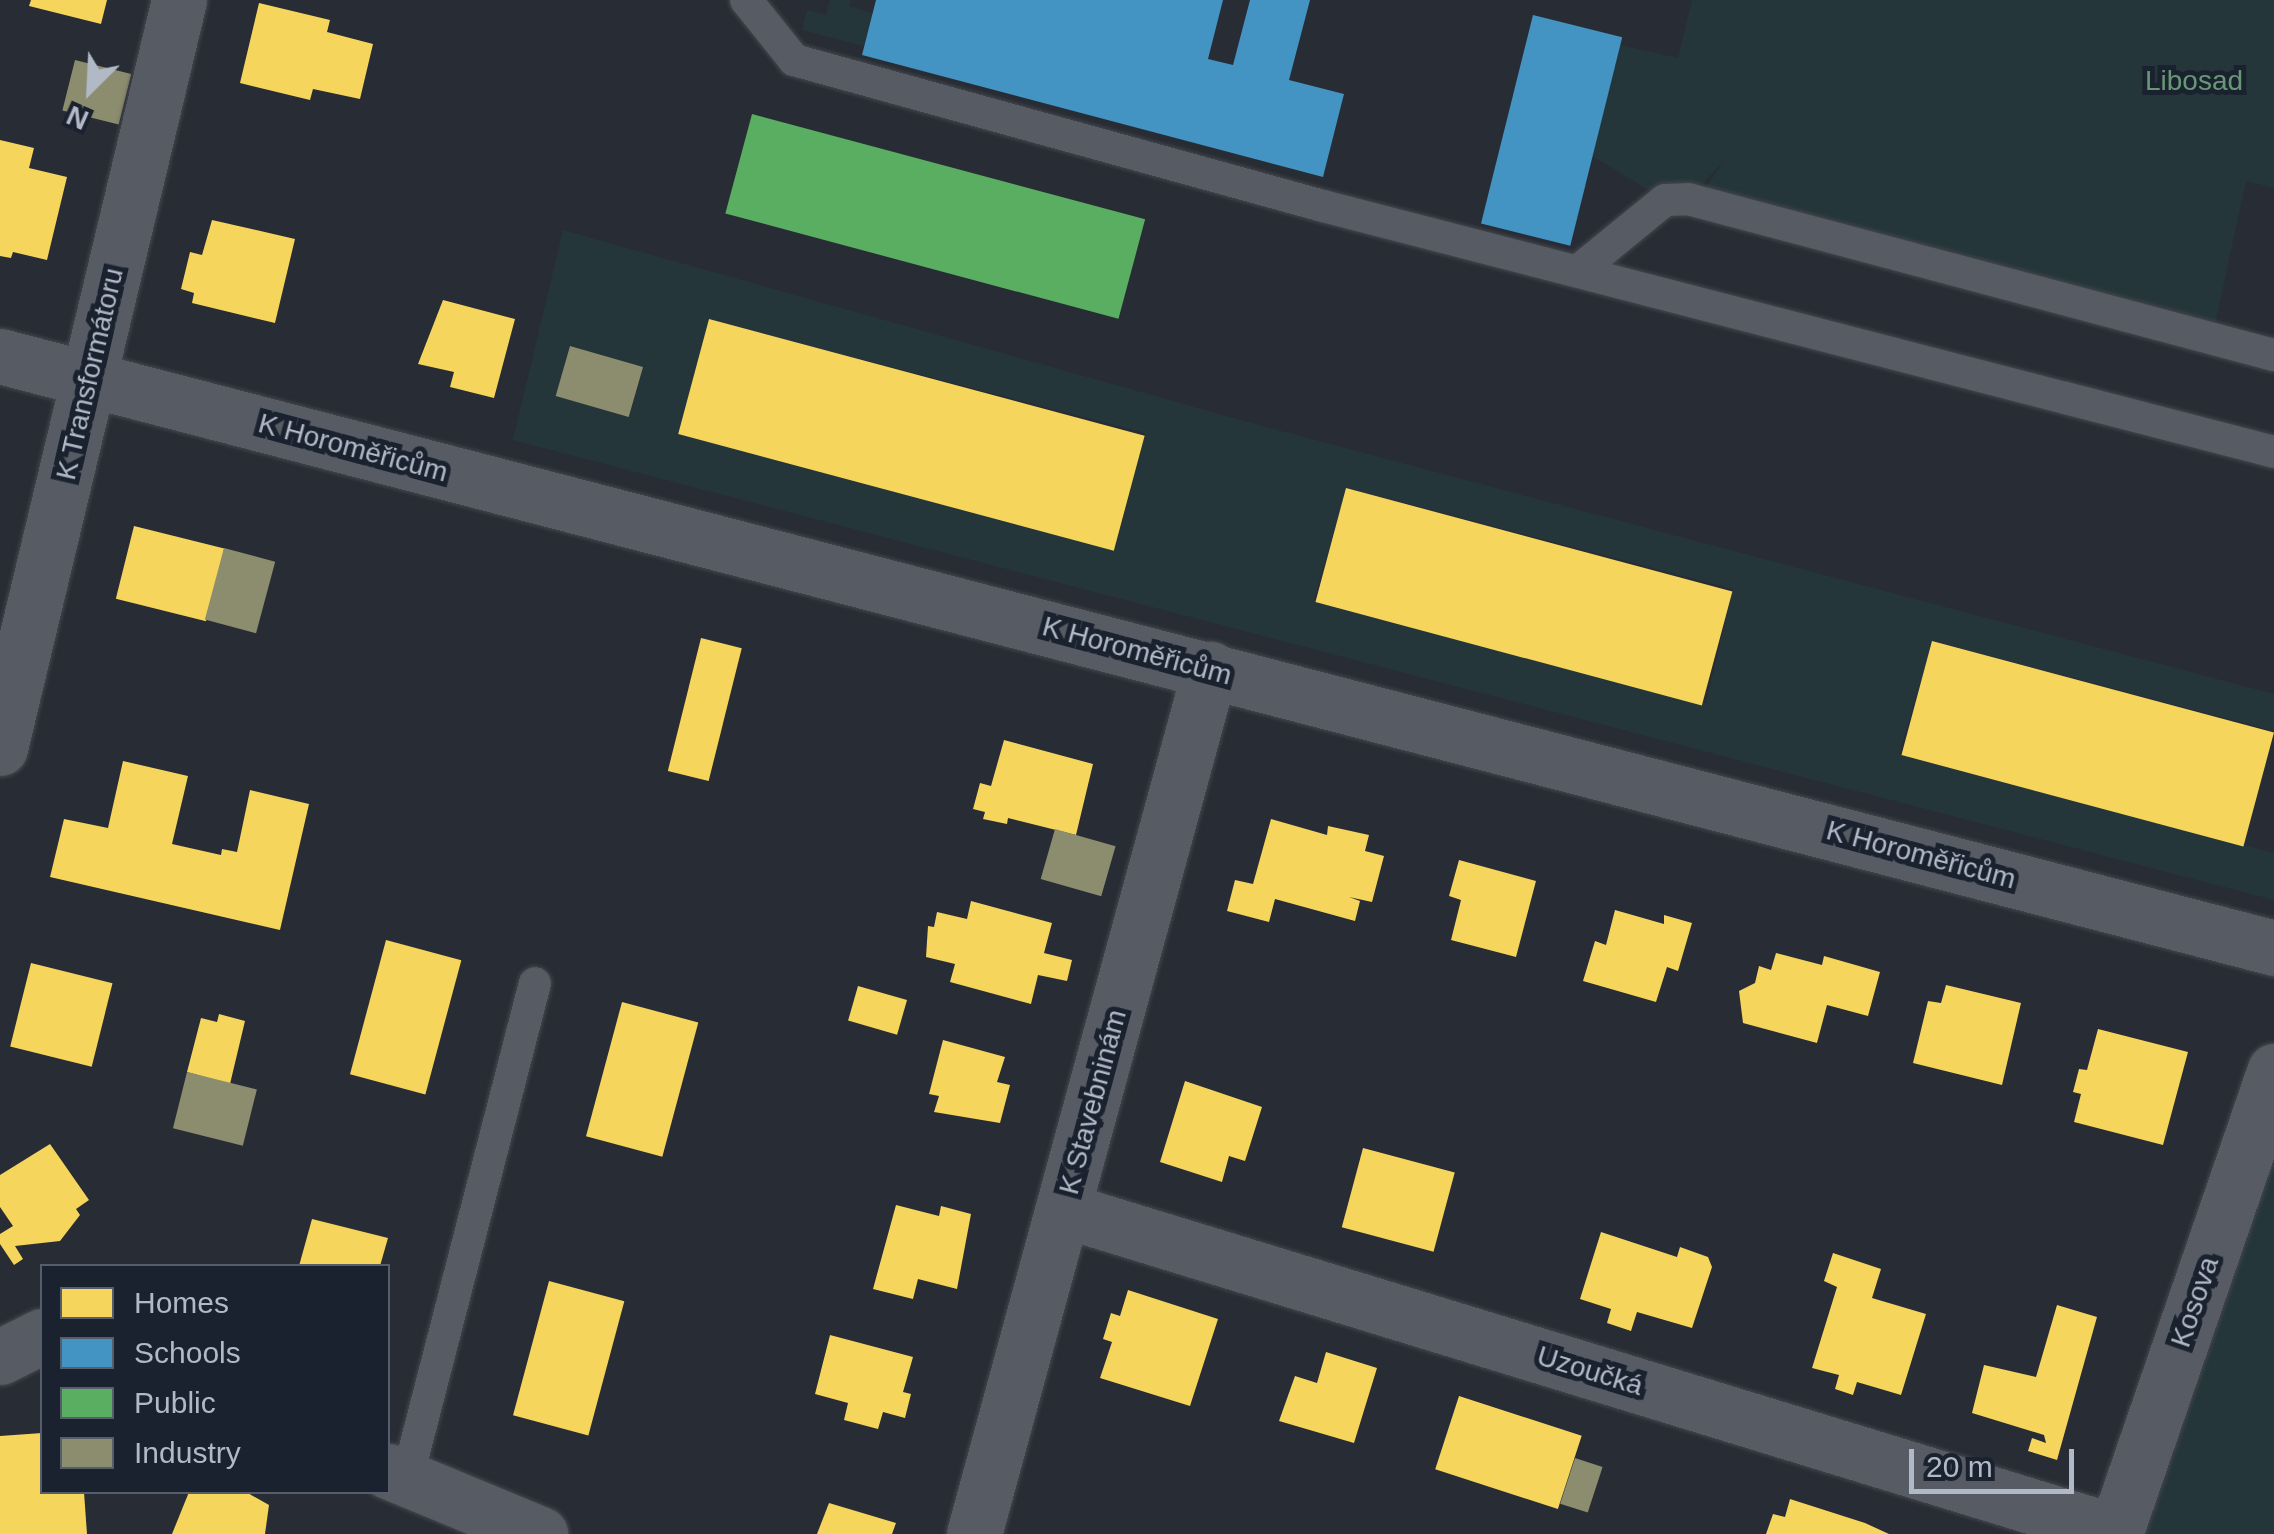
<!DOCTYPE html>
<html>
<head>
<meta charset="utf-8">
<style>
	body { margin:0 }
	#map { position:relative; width:2274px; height:1534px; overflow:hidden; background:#282c34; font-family:Arial,sans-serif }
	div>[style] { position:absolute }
	.green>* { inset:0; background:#25363a }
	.homes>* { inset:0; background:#f6d55c; transform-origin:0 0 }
	.schools>* { inset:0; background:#4393c3; transform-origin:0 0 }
	.public>* { inset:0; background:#5aae61; transform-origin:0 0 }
	.industry>* { inset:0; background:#8c8c6e; transform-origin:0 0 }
	.roads { filter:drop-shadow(0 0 2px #44474d) drop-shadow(0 0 2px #44474d) }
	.lane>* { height:32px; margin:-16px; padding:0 16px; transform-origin:16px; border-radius:16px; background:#575b63 }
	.street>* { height:55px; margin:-27.5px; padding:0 27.5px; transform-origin:27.5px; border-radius:27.5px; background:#575b63 }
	span { translate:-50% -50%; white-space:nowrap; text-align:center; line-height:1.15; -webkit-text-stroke:10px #1b222f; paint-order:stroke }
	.park-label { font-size:28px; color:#689776 }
	.street-label { font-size:28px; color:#b1b8c6 }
	.legend { position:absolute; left:40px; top:1264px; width:350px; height:230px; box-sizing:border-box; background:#1b222f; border:2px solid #575e6b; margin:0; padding:12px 18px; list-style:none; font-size:30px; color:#b1b8c6 }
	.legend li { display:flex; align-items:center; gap:20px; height:50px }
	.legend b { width:50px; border:2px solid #575e6b }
	.north { position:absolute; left:40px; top:40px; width:100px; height:100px; -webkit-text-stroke:8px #1b222f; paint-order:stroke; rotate:204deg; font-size:28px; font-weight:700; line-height:40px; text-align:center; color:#b1b8c6 }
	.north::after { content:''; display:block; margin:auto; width:35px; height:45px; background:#b1b8c6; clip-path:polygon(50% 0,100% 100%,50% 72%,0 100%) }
	.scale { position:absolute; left:1909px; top:1449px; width:165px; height:45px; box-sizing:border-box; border:5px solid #b1b8c6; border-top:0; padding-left:12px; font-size:30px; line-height:35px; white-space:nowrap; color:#b1b8c6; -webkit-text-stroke:8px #1b222f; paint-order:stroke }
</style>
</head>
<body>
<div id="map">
	<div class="green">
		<i style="clip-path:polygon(830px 0,851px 0,849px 6px,873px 14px,864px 46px,802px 30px,807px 10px,826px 15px)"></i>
		<i style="clip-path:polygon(1692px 0,2274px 0,2274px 188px,2246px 181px,2212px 338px,1696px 201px,1724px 161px,1688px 199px,1665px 200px,1592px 156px,1620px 45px,1678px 58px)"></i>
		<i style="clip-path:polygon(evenodd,563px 230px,1262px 426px,2274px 694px,2274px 731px,1933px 641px,1899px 754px,2274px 853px,2274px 900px,513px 440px,563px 230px,709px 320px,1145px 433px,1116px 547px,680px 434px,709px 320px,563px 230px,570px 346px,643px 367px,630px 416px,556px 396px,570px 346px,563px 230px,1347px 488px,1733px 589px,1706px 703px,1314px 600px,1347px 488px)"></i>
		<i style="clip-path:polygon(2274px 1151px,2274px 1534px,2145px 1534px)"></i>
	</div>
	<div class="homes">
		<i style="clip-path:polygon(31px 0,107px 0,101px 24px,29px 6px)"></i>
		<i style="clip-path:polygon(259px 3px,330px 20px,327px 32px,373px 44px,360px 99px,313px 89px,310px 100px,240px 83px)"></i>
		<i style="clip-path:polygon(0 140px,34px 148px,29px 168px,67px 177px,47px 260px,13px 252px,11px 258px,0 256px)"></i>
		<i style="clip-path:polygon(212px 220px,295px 239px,275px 323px,192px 303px,194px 293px,181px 289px,190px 252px,202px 255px)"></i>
		<i style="clip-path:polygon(443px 300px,515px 319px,494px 398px,450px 387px,454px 372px,418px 364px)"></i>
		<i style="left:709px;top:319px;width:451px;height:119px;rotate:15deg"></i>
		<i style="left:1346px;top:488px;width:400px;height:118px;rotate:15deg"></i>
		<i style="left:134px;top:526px;width:93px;height:75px;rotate:14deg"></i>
		<i style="left:701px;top:638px;width:42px;height:137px;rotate:14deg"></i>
		<i style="left:1932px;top:641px;width:354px;height:118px;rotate:15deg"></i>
		<i style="clip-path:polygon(1004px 740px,1093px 764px,1076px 835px,1008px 818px,1007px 824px,983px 819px,985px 812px,973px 809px,980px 783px,991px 786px)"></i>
		<i style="clip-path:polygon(123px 761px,188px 776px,172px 844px,221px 855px,222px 849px,237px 852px,250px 790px,309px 804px,280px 930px,50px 877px,64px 819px,108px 828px)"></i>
		<i style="clip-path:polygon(1271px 819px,1327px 835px,1328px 826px,1369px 835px,1365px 851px,1384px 856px,1372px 902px,1349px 897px,1360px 901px,1355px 921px,1275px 899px,1269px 922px,1227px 911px,1235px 880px,1253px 884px)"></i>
		<i style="clip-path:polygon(1459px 860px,1536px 881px,1516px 957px,1451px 940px,1461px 900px,1449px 896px)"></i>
		<i style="clip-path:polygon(971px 901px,1052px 923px,1044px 953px,1072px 960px,1067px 981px,1038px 975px,1031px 1004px,950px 982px,955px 964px,926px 957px,928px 926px,934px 927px,937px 912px,967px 919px)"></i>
		<i style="clip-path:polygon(1615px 910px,1664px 924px,1664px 915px,1692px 923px,1678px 971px,1667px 967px,1656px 1002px,1583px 981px,1595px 941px,1606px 945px)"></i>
		<i style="left:386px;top:940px;width:78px;height:139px;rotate:15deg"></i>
		<i style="clip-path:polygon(1776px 953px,1822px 965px,1824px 956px,1880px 972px,1868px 1016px,1827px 1005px,1817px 1043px,1743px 1023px,1739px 991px,1755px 983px,1759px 966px,1771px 970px)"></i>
		<i style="left:31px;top:963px;width:84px;height:86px;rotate:14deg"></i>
		<i style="clip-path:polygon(1946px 985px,2021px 1003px,2002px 1085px,1913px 1063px,1928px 1001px,1941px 1003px)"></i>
		<i style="left:858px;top:986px;width:51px;height:36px;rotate:16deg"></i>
		<i style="left:622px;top:1002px;width:79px;height:139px;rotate:15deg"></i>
		<i style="clip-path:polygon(219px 1014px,245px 1021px,230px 1084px,187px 1072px,201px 1018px,217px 1022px)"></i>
		<i style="clip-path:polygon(2098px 1029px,2188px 1052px,2163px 1145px,2074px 1122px,2081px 1094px,2073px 1092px,2079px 1069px,2087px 1070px)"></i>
		<i style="clip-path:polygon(943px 1040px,1005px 1057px,997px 1082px,1010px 1085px,1000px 1123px,934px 1112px,939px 1096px,929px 1094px)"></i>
		<i style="clip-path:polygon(1185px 1081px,1262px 1107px,1245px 1161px,1229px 1156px,1222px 1182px,1160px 1162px)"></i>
		<i style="clip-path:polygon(50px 1144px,89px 1200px,76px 1209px,80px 1215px,60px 1241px,15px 1246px,23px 1259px,14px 1265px,0 1244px,0 1234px,13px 1226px,0 1207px,0 1175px)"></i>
		<i style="left:1363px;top:1148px;width:95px;height:82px;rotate:15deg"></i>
		<i style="clip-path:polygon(896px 1205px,939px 1216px,941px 1206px,971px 1214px,957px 1289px,918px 1279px,913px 1299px,873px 1289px)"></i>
		<i style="clip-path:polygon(312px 1219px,388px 1238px,380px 1266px,299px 1266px)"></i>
		<i style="clip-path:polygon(1601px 1232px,1677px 1257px,1680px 1247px,1708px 1257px,1712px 1267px,1692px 1328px,1637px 1312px,1631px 1331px,1607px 1323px,1611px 1309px,1580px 1299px)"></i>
		<i style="clip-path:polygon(1833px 1253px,1881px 1269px,1872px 1298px,1926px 1314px,1901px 1395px,1857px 1382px,1853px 1395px,1835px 1389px,1839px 1375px,1812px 1368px,1837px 1287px,1824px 1281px)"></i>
		<i style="left:549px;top:1281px;width:78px;height:139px;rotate:15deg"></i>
		<i style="clip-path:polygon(1128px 1290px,1218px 1319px,1190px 1406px,1100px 1378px,1112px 1342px,1103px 1339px,1111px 1313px,1120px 1316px)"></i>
		<i style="clip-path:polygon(2057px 1305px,2097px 1317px,2057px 1460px,2028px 1451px,2032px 1438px,2046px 1443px,2044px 1435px,1972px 1413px,1984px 1365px,2036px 1377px)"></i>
		<i style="clip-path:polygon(830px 1335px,913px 1357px,903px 1392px,911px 1394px,905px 1418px,883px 1412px,878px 1429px,844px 1420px,848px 1403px,815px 1394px)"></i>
		<i style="clip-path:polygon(1326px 1352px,1377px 1368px,1354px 1443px,1279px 1421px,1295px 1376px,1317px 1383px)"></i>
		<i style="left:1459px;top:1396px;width:129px;height:77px;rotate:18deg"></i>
		<i style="clip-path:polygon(42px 1433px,42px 1492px,84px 1492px,87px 1534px,0 1534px,0 1436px)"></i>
		<i style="clip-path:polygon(189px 1492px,246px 1492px,269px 1505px,265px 1534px,172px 1534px)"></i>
		<i style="clip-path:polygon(1790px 1499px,1865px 1523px,1889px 1534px,1766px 1534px,1773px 1514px,1785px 1517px)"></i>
		<i style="clip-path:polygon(829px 1503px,896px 1523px,892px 1534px,817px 1534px)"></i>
	</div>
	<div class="schools">
		<i style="clip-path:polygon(876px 0,1223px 0,1208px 59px,1233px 65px,1250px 0,1310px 0,1289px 80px,1344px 94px,1323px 177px,862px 55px)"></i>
		<i style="left:1533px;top:15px;width:92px;height:215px;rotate:14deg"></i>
	</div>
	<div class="public">
		<i style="left:752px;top:114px;width:407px;height:103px;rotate:15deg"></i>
	</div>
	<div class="industry">
		<i style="left:75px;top:60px;width:58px;height:52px;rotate:14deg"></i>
		<i style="left:570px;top:346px;width:76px;height:52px;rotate:16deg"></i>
		<i style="left:224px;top:548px;width:53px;height:74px;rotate:15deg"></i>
		<i style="left:1055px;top:829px;width:63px;height:52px;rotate:16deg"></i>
		<i style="left:187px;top:1072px;width:72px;height:58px;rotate:14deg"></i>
		<i style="left:1575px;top:1458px;width:29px;height:48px;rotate:18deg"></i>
	</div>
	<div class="roads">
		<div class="lane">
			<i style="left:746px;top:0;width:77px;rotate:51.3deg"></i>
			<i style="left:794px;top:60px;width:549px;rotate:15.43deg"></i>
			<i style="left:1323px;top:206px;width:982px;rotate:14.5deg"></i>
			<i style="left:1578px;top:271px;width:112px;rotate:-39.2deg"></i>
			<i style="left:1665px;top:200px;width:23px;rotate:-2deg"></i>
			<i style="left:1688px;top:199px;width:606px;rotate:14.91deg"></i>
			<i style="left:407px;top:1479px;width:512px;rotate:-75.53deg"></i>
		</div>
		<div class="street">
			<i style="left:0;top:356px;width:2350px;rotate:14.59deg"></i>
			<i style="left:0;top:748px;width:769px;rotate:-76.54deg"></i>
			<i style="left:1064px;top:1210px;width:1100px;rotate:17.02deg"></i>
			<i style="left:0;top:1357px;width:47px;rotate:-26.6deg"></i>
			<i style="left:388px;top:1471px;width:165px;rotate:22.5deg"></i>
			<i style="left:974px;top:1534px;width:897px;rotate:-74.74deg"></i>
			<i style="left:2115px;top:1534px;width:490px;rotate:-71deg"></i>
		</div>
	</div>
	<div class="park-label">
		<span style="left:2194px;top:81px">Libosad</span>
	</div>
	<div class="street-label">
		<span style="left:90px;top:374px;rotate:-77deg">K Transformátoru</span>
		<span style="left:353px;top:448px;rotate:15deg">K Horoměřicům</span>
		<span style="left:1137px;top:651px;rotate:15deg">K Horoměřicům</span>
		<span style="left:1921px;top:855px;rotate:15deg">K Horoměřicům</span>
		<span style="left:1093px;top:1102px;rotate:-75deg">K Stavebninám</span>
		<span style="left:2195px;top:1302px;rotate:-71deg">Kosova</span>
		<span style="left:1590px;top:1371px;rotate:17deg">Uzoučká</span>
	</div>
	<ul class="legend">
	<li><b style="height:28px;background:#f6d55c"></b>Homes</li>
	<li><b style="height:28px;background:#4393c3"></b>Schools</li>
	<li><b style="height:28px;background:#5aae61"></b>Public</li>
	<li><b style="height:28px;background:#8c8c6e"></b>Industry</li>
	</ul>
	<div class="north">N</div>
	<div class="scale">20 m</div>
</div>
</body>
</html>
